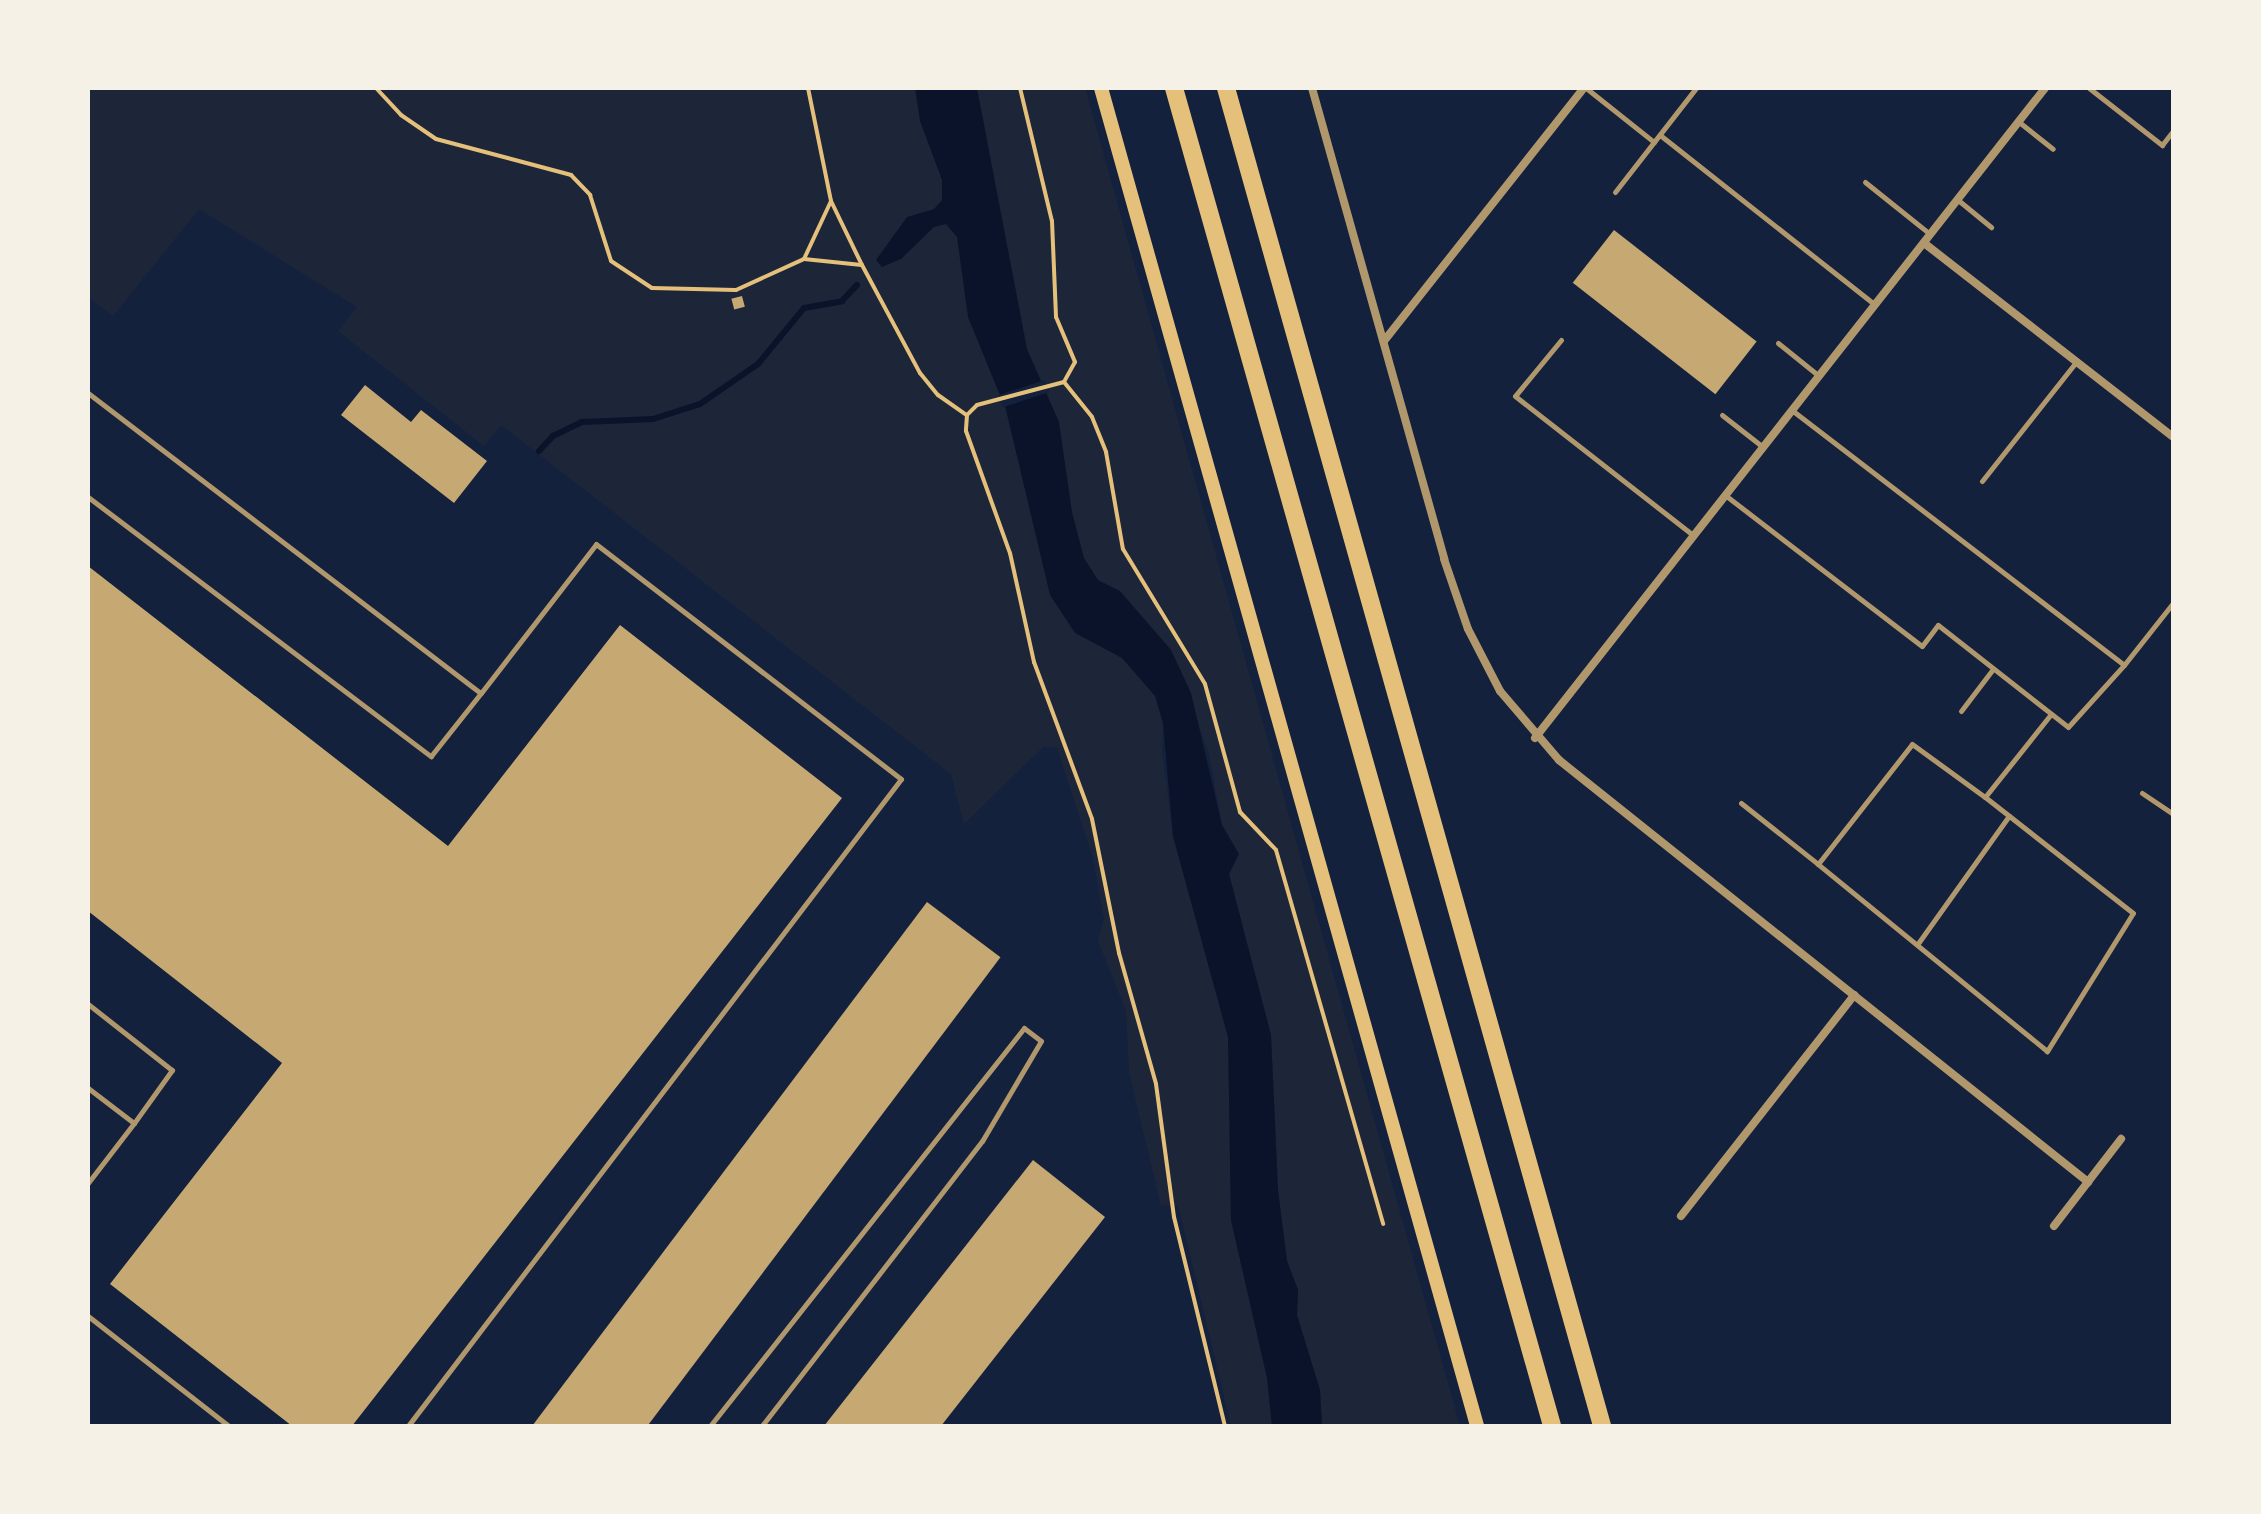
<!DOCTYPE html>
<html>
<head>
<meta charset="utf-8">
<style>
	body { margin:0 }
	#map { position:relative; width:2261px; height:1514px; overflow:hidden; background:#14213d; font-family:Quicksand,sans-serif }
	div>[style] { position:absolute }
	.green>* { inset:0; background:#1d2539 }
	.water>* { inset:0; background:#0b132b }
	.pier>* { inset:0; background:#14213d; transform-origin:0 0 }
	.stream>* { height:6px; margin:-3px; padding:0 3px; transform-origin:3px; border-radius:3px; background:#0b132b }
	.building>* { inset:0; background:#c6a872; transform-origin:0 0 }
	.path>* { height:4px; margin:-2px; padding:0 2px; transform-origin:2px; border-radius:2px; background:#e5c07b }
	.service>* { height:5px; margin:-2.5px; padding:0 2.5px; transform-origin:2.5px; border-radius:2.5px; background:#b1986c }
	.minor>* { height:8px; margin:-4px; padding:0 4px; transform-origin:4px; border-radius:4px; background:#b1986c }
	.secondary>* { height:14px; margin:-7px; padding:0 7px; transform-origin:7px; border-radius:7px; background:#e5c07b }
	.motorway>* { height:18px; margin:-9px; padding:0 9px; transform-origin:9px; border-radius:9px; background:#e5c07b }
	span { translate:-50% -50%; white-space:nowrap; text-align:center; line-height:1.15; -webkit-text-stroke:8px #f6f1e7; paint-order:stroke }
	.frame { position:absolute; inset:0; border:90px solid #f6f1e7; pointer-events:none }
</style>
</head>
<body>
<div id="map">
	<div class="green">
		<i style="clip-path:polygon(88px 88px,1085px 88px,1460px 1426px,1322px 1426px,1320px 1390px,1297px 1315px,1298px 1290px,1287px 1261px,1278px 1190px,1271px 1035px,1229px 874px,1239px 854px,1222px 825px,1209px 754px,1192px 706px,1163px 723px,1162px 750px,1173px 836px,1228px 1037px,1231px 1220px,1267px 1378px,1272px 1426px,1231px 1426px,1178px 1205px,1161px 1206px,1129px 1072px,1126px 1011px,1098px 941px,1104px 919px,1093px 858px,1057px 748px,1043px 747px,964px 824px,951px 774px,501px 425px,484px 446px,338px 331px,357px 307px,199px 209px,113px 316px,88px 297px)"></i>
	</div>
	<div class="water">
		<i style="clip-path:polygon(915px 88px,977px 88px,1027px 349px,1059px 422px,1072px 512px,1084px 558px,1098px 580px,1120px 591px,1171px 650px,1191px 693px,1222px 825px,1239px 854px,1229px 874px,1271px 1035px,1278px 1190px,1287px 1261px,1298px 1290px,1297px 1315px,1320px 1390px,1322px 1426px,1272px 1426px,1267px 1378px,1231px 1220px,1228px 1037px,1173px 836px,1163px 723px,1155px 696px,1122px 658px,1075px 633px,1050px 595px,1006px 410px,968px 317px,957px 237px,946px 224px,934px 227px,901px 259px,882px 267px,876px 260px,907px 217px,934px 209px,942px 200px,942px 180px,920px 121px)"></i>
	</div>
	<div class="pier">
		<i style="left:1045px;top:380px;width:13px;height:49px;rotate:72deg"></i>
	</div>
	<div class="stream">
		<i style="left:539px;top:451px;width:21px;rotate:-47deg"></i>
		<i style="left:553px;top:436px;width:32px;rotate:-26deg"></i>
		<i style="left:582px;top:422px;width:71px;rotate:-2.4deg"></i>
		<i style="left:653px;top:419px;width:49px;rotate:-17.7deg"></i>
		<i style="left:700px;top:404px;width:70px;rotate:-34.6deg"></i>
		<i style="left:758px;top:364px;width:72px;rotate:-50.6deg"></i>
		<i style="left:804px;top:308px;width:39px;rotate:-10deg"></i>
		<i style="left:842px;top:301px;width:22px;rotate:-47deg"></i>
	</div>
	<div class="building">
		<i style="left:1614px;top:230px;width:181px;height:67px;rotate:38deg"></i>
		<i style="left:742px;top:296px;width:11px;height:11px;rotate:75deg"></i>
		<i style="clip-path:polygon(365px 385px,411px 422px,421px 410px,487px 461px,454px 503px,341px 415px)"></i>
		<i style="clip-path:polygon(88px 566px,448px 846px,620px 625px,842px 798px,352px 1426px,292px 1426px,110px 1284px,282px 1063px,88px 911px)"></i>
		<i style="left:927px;top:902px;width:92px;height:664px;rotate:37deg"></i>
		<i style="clip-path:polygon(1033px 1160px,1105px 1217px,941px 1426px,824px 1426px)"></i>
	</div>
	<div class="path">
		<i style="left:376px;top:88px;width:37px;rotate:47deg"></i>
		<i style="left:401px;top:115px;width:42px;rotate:34.4deg"></i>
		<i style="left:436px;top:139px;width:140px;rotate:14.9deg"></i>
		<i style="left:571px;top:175px;width:28px;rotate:46deg"></i>
		<i style="left:590px;top:195px;width:69px;rotate:72.3deg"></i>
		<i style="left:611px;top:261px;width:49px;rotate:33.4deg"></i>
		<i style="left:652px;top:288px;width:84px;rotate:1.4deg"></i>
		<i style="left:736px;top:290px;width:75px;rotate:-24.5deg"></i>
		<i style="left:804px;top:259px;width:58px;rotate:5.9deg"></i>
		<i style="left:808px;top:88px;width:115px;rotate:78.5deg"></i>
		<i style="left:831px;top:201px;width:71px;rotate:64.2deg"></i>
		<i style="left:862px;top:265px;width:123px;rotate:61.8deg"></i>
		<i style="left:920px;top:373px;width:28px;rotate:51deg"></i>
		<i style="left:938px;top:395px;width:35px;rotate:35deg"></i>
		<i style="left:1020px;top:88px;width:137px;rotate:76.5deg"></i>
		<i style="left:1052px;top:221px;width:96px;rotate:87.6deg"></i>
		<i style="left:1056px;top:317px;width:49px;rotate:67.1deg"></i>
		<i style="left:1075px;top:362px;width:23px;rotate:119deg"></i>
		<i style="left:1064px;top:382px;width:90px;rotate:165.2deg"></i>
		<i style="left:977px;top:405px;width:14px;rotate:135deg"></i>
		<i style="left:967px;top:415px;width:16px;rotate:94deg"></i>
		<i style="left:966px;top:431px;width:130px;rotate:70.2deg"></i>
		<i style="left:1010px;top:553px;width:112px;rotate:77.6deg"></i>
		<i style="left:1034px;top:662px;width:167px;rotate:69.7deg"></i>
		<i style="left:1092px;top:819px;width:137px;rotate:78.6deg"></i>
		<i style="left:1119px;top:953px;width:136px;rotate:74.2deg"></i>
		<i style="left:1156px;top:1084px;width:134px;rotate:82.3deg"></i>
		<i style="left:1174px;top:1217px;width:215px;rotate:76.3deg"></i>
		<i style="left:804px;top:259px;width:64px;rotate:-65deg"></i>
		<i style="left:1064px;top:382px;width:45px;rotate:51.3deg"></i>
		<i style="left:1092px;top:417px;width:38px;rotate:68deg"></i>
		<i style="left:1106px;top:452px;width:98px;rotate:80.1deg"></i>
		<i style="left:1123px;top:549px;width:158px;rotate:58.7deg"></i>
		<i style="left:1205px;top:684px;width:133px;rotate:74.7deg"></i>
		<i style="left:1240px;top:812px;width:52px;rotate:46.5deg"></i>
		<i style="left:1276px;top:850px;width:389px;rotate:74deg"></i>
	</div>
	<div class="service">
		<i style="left:1586px;top:88px;width:87px;rotate:38.5deg"></i>
		<i style="left:2089px;top:88px;width:93px;rotate:38deg"></i>
		<i style="left:2162px;top:145px;width:18px;rotate:-52deg"></i>
		<i style="left:2019px;top:122px;width:43px;rotate:38.5deg"></i>
		<i style="left:1660px;top:135px;width:274px;rotate:38.3deg"></i>
		<i style="left:1865px;top:182px;width:83px;rotate:38.7deg"></i>
		<i style="left:1615px;top:192px;width:132px;rotate:-52.1deg"></i>
		<i style="left:1958px;top:200px;width:43px;rotate:39.3deg"></i>
		<i style="left:1561px;top:340px;width:72px;rotate:129.4deg"></i>
		<i style="left:1515px;top:396px;width:227px;rotate:38deg"></i>
		<i style="left:1778px;top:343px;width:53px;rotate:38.8deg"></i>
		<i style="left:88px;top:393px;width:494px;rotate:37.4deg"></i>
		<i style="left:481px;top:693px;width:188px;rotate:-52.3deg"></i>
		<i style="left:596px;top:544px;width:385px;rotate:37.6deg"></i>
		<i style="left:901px;top:779px;width:813px;rotate:127.31deg"></i>
		<i style="left:1793px;top:411px;width:417px;rotate:37.5deg"></i>
		<i style="left:2124px;top:665px;width:79px;rotate:-51.7deg"></i>
		<i style="left:1722px;top:415px;width:52px;rotate:38deg"></i>
		<i style="left:1982px;top:481px;width:152px;rotate:-51.7deg"></i>
		<i style="left:1725px;top:495px;width:248px;rotate:37.5deg"></i>
		<i style="left:1922px;top:646px;width:26px;rotate:-53deg"></i>
		<i style="left:1938px;top:625px;width:165px;rotate:38.1deg"></i>
		<i style="left:2068px;top:727px;width:84px;rotate:-47.9deg"></i>
		<i style="left:88px;top:497px;width:430px;rotate:37.1deg"></i>
		<i style="left:431px;top:756px;width:80px;rotate:-51.6deg"></i>
		<i style="left:1961px;top:711px;width:53px;rotate:-52.7deg"></i>
		<i style="left:2142px;top:793px;width:37px;rotate:34deg"></i>
		<i style="left:1985px;top:797px;width:188px;rotate:38.1deg"></i>
		<i style="left:2133px;top:913px;width:163px;rotate:121.9deg"></i>
		<i style="left:2047px;top:1051px;width:296px;rotate:-140.8deg"></i>
		<i style="left:1818px;top:864px;width:152px;rotate:-51.9deg"></i>
		<i style="left:1912px;top:744px;width:90px;rotate:36deg"></i>
		<i style="left:1985px;top:797px;width:106px;rotate:-51.5deg"></i>
		<i style="left:1741px;top:803px;width:98px;rotate:38.4deg"></i>
		<i style="left:1919px;top:942px;width:155px;rotate:-54.5deg"></i>
		<i style="left:88px;top:1004px;width:107px;rotate:38.2deg"></i>
		<i style="left:172px;top:1070px;width:65px;rotate:125.6deg"></i>
		<i style="left:88px;top:1088px;width:58px;rotate:37.3deg"></i>
		<i style="left:134px;top:1123px;width:76px;rotate:127.5deg"></i>
		<i style="left:88px;top:1316px;width:179px;rotate:38deg"></i>
		<i style="left:710px;top:1426px;width:507px;rotate:-51.73deg"></i>
		<i style="left:1024px;top:1028px;width:21px;rotate:37deg"></i>
		<i style="left:1041px;top:1041px;width:116px;rotate:120.5deg"></i>
		<i style="left:982px;top:1141px;width:360px;rotate:127.7deg"></i>
	</div>
	<div class="minor">
		<i style="left:1312px;top:88px;width:489px;rotate:74.3deg"></i>
		<i style="left:1444px;top:559px;width:74px;rotate:71.1deg"></i>
		<i style="left:1468px;top:629px;width:70px;rotate:62.7deg"></i>
		<i style="left:1500px;top:691px;width:91px;rotate:49.5deg"></i>
		<i style="left:1559px;top:760px;width:677px;rotate:38.58deg"></i>
		<i style="left:1924px;top:243px;width:316px;rotate:37.9deg"></i>
		<i style="left:1384px;top:341px;width:323px;rotate:-51.7deg"></i>
		<i style="left:1535px;top:738px;width:826px;rotate:-51.88deg"></i>
		<i style="left:1681px;top:1216px;width:281px;rotate:-51.9deg"></i>
		<i style="left:2054px;top:1226px;width:110px;rotate:-52.4deg"></i>
	</div>
	<div class="secondary">
		<i style="left:1101px;top:88px;width:1390px;rotate:74.3deg"></i>
	</div>
	<div class="motorway">
		<i style="left:1174px;top:88px;width:1390px;rotate:74.22deg"></i>
		<i style="left:1226px;top:88px;width:1390px;rotate:74.3deg"></i>
	</div>
	<div class="frame"></div>
</div>
</body>
</html>
